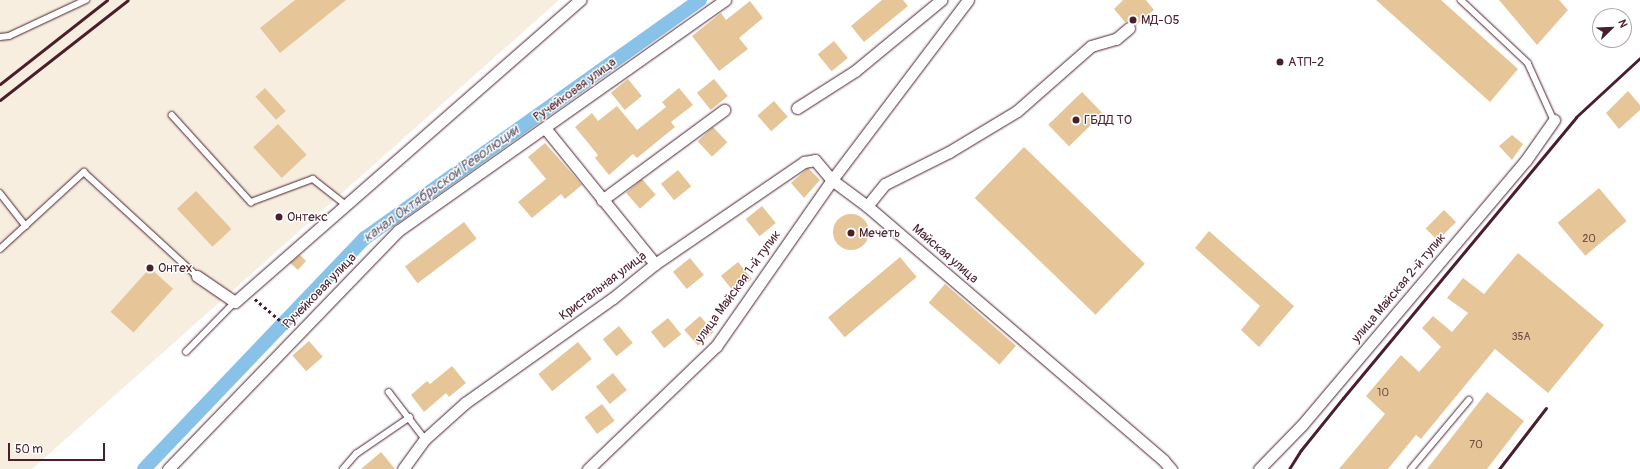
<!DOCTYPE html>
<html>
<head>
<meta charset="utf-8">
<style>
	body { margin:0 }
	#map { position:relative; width:1640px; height:469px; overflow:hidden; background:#fff; font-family:Pangolin,sans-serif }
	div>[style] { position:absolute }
	.built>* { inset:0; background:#f8eee0 }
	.canal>* { height:14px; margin:-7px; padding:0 7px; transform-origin:7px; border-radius:7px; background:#89c2e8 }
	.building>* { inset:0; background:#e6c698; transform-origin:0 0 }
	.round { border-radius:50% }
	.path>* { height:2.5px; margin-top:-1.25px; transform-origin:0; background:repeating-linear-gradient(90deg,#4a1f2b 0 3px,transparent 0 6px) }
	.roads { filter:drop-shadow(0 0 1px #4a1f2b) drop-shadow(0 0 1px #4a1f2b) }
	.lane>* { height:5.5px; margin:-2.75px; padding:0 2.75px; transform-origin:2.75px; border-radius:2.75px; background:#fff }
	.street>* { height:11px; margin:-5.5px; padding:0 5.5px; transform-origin:5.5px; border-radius:5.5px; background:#fff }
	.rail>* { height:3px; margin:-1.5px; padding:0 1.5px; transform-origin:1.5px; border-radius:1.5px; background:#4a1f2b }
	.dots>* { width:11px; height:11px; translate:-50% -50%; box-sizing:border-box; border:2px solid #fff; border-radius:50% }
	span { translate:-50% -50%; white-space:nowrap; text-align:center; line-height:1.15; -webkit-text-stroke:3px #fff; paint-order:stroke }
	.number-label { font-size:11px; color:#714946 }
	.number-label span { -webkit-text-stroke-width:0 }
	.poi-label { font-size:13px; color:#4a1f2b }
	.left { translate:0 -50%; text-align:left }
	.street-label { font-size:13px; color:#4a1f2b }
	.water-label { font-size:14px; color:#60586d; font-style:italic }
	.north { position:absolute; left:1592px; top:8px; width:40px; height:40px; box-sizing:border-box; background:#fff; border:1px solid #b7a5aa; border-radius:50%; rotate:67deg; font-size:11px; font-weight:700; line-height:16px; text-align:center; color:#4a1f2b }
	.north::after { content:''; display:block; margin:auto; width:14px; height:18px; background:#4a1f2b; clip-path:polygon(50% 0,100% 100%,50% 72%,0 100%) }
	.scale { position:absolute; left:8px; top:443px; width:97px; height:18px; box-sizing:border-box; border:2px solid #4a1f2b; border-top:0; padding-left:5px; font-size:12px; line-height:14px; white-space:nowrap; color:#4a1f2b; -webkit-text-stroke:3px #fff; paint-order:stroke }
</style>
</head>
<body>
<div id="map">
	<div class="built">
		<i style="clip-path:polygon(0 0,559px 0,32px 469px,0 469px)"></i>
	</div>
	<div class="canal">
		<i style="left:144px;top:469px;width:320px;rotate:-46.3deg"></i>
		<i style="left:365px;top:238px;width:411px;rotate:-35.4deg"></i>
	</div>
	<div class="building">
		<i style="clip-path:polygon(295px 0,346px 0,280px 53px,260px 28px)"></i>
		<i style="clip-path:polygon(882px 0,903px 0,908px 6px,864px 42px,851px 26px)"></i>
		<i style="clip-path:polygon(1123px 0,1146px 0,1154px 10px,1135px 26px,1131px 21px,1125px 22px,1114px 9px)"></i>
		<i style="clip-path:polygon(1376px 0,1441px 0,1518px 69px,1490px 102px)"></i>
		<i style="clip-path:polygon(1499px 0,1559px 0,1568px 10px,1537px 45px)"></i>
		<i style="clip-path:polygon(750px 1px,763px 18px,739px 38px,748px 49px,719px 71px,692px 36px,721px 13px,726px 20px)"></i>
		<i style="left:834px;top:41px;width:22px;height:21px;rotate:51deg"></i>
		<i style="left:628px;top:79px;width:22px;height:22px;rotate:51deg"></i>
		<i style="left:714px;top:79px;width:22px;height:22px;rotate:51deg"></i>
		<i style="left:265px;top:88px;width:31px;height:13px;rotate:48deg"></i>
		<i style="clip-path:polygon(679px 88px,693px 105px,671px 122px,675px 127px,637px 158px,633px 154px,609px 175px,595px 158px,598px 155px,575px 127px,592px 113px,598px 121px,617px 106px,637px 130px,666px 107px,662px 102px)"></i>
		<i style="clip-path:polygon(1628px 91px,1640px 105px,1640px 110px,1619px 129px,1606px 113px)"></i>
		<i style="left:1082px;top:92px;width:30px;height:47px;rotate:46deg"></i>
		<i style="left:774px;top:101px;width:21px;height:22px;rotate:49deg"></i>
		<i style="left:278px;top:124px;width:42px;height:34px;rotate:47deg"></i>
		<i style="left:713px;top:127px;width:21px;height:21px;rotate:47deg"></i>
		<i style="clip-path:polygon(1512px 135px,1523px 144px,1512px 160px,1499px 146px)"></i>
		<i style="clip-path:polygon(545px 143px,582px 185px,565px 199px,561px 194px,532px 218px,518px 202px,546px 179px,528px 157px)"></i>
		<i style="left:1024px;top:147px;width:168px;height:71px;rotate:44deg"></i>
		<i style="clip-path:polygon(808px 168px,820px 180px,804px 198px,791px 183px)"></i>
		<i style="left:678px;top:170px;width:21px;height:22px;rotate:51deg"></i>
		<i style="left:642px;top:179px;width:21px;height:21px;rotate:49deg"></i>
		<i style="left:1599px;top:188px;width:43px;height:54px;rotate:50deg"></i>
		<i style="left:196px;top:191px;width:52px;height:26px;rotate:47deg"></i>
		<i style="left:762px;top:206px;width:22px;height:21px;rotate:51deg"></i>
		<i style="left:1444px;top:210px;width:17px;height:26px;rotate:45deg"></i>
		<i class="round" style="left:833px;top:214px;width:36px;height:36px"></i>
		<i style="left:464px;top:222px;width:21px;height:74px;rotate:53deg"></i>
		<i style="clip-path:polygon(1209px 231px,1294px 306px,1259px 347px,1241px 330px,1260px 306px,1195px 248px)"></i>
		<i style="clip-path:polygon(1518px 253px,1604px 325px,1548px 393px,1495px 349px,1421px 439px,1416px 435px,1388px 469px,1339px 469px,1385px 414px,1366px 396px,1401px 355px,1419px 372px,1441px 347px,1422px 328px,1433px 316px,1452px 332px,1468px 313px,1447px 298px,1463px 278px,1484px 294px)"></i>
		<i style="clip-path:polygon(300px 255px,306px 261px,298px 270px,290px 263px)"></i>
		<i style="left:900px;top:257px;width:26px;height:94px;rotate:50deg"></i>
		<i style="left:690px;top:258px;width:22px;height:22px;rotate:51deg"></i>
		<i style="left:738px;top:262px;width:22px;height:22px;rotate:51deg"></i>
		<i style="left:150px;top:268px;width:31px;height:59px;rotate:42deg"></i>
		<i style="left:945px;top:284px;width:94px;height:25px;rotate:41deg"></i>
		<i style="left:700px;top:316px;width:21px;height:21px;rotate:49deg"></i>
		<i style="left:668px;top:318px;width:21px;height:22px;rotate:51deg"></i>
		<i style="left:619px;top:326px;width:22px;height:21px;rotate:51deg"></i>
		<i style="left:309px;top:341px;width:21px;height:22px;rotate:49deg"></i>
		<i style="left:578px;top:342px;width:22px;height:51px;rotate:51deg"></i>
		<i style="clip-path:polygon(452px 366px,466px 383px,449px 397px,446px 393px,424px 412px,411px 395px,427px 381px,430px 384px)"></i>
		<i style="left:613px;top:373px;width:22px;height:22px;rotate:51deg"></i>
		<i style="clip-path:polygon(1487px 392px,1524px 421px,1487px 469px,1427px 469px)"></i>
		<i style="left:602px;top:404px;width:21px;height:22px;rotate:53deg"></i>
		<i style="clip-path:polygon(381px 452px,395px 469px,361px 469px)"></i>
	</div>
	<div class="path">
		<i style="left:255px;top:299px;width:45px;rotate:40.5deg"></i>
	</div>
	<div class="roads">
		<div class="lane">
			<i style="left:1461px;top:0;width:92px;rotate:43.2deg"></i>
			<i style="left:1528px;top:63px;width:63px;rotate:65.5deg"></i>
			<i style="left:0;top:37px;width:9px;rotate:-6deg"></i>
			<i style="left:9px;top:36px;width:85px;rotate:-25.1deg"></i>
			<i style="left:172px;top:115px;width:118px;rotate:47.8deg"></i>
			<i style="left:251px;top:202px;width:66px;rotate:-20.4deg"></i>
			<i style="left:313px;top:179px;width:42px;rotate:38.2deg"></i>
			<i style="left:0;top:193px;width:42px;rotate:51.8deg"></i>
			<i style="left:0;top:249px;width:114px;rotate:-42.5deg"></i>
			<i style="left:84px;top:172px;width:154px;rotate:42.6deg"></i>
			<i style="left:186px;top:352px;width:70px;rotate:-45.6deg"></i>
			<i style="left:389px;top:392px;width:59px;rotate:52.5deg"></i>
			<i style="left:343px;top:469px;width:20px;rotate:-49deg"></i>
			<i style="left:356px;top:454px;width:65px;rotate:-34.4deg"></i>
			<i style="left:1411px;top:469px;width:90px;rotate:-50deg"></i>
		</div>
		<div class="street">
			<i style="left:968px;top:0;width:226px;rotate:127.1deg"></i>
			<i style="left:832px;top:180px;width:44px;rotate:36.6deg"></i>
			<i style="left:867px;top:206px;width:391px;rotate:40.6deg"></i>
			<i style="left:1164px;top:461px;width:11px;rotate:49deg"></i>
			<i style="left:797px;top:108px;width:69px;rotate:-32.5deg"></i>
			<i style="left:855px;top:71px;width:112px;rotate:-39.5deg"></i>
			<i style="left:545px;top:128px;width:175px;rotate:51deg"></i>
			<i style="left:602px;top:200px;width:152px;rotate:-36.4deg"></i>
			<i style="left:867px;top:206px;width:28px;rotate:-51deg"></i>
			<i style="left:885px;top:184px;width:72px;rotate:-26.6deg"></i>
			<i style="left:949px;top:152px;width:79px;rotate:-31.1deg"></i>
			<i style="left:1017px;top:111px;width:98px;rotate:-41.3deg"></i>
			<i style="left:1091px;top:46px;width:26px;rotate:-16deg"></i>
			<i style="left:1116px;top:39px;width:17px;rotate:-40deg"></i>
			<i style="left:197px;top:276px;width:46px;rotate:34.4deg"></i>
			<i style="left:235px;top:302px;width:459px;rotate:-41.2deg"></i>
			<i style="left:168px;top:469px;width:332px;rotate:-46deg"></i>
			<i style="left:399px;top:230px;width:399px;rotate:-35.2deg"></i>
			<i style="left:403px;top:469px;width:37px;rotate:-54deg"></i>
			<i style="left:425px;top:439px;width:54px;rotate:-42deg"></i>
			<i style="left:465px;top:403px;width:181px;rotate:-35.4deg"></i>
			<i style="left:613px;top:298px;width:54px;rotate:-39deg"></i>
			<i style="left:655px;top:264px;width:181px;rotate:-34.4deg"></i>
			<i style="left:804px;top:162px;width:11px;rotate:-10deg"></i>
			<i style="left:815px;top:160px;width:26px;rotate:50deg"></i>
			<i style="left:832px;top:180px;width:203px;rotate:124.9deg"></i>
			<i style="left:716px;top:346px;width:178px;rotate:136.1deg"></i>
			<i style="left:1259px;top:469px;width:62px;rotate:-45.7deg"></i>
			<i style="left:1302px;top:425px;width:347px;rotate:-49.8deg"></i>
			<i style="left:1526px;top:160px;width:49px;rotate:-55deg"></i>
		</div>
	</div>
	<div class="rail">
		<i style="left:0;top:84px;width:136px;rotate:-38.1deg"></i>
		<i style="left:0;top:100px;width:162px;rotate:-38deg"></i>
		<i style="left:1289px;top:469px;width:22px;rotate:-58deg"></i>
		<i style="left:1301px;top:450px;width:67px;rotate:-51.1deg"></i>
		<i style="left:1343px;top:398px;width:365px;rotate:-50.3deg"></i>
		<i style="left:1576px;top:117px;width:87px;rotate:-42.7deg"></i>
		<i style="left:1499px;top:469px;width:77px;rotate:-52.4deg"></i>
	</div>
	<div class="dots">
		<i style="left:1133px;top:20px;background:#4a1f2b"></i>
		<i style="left:1280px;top:62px;background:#4a1f2b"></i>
		<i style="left:1076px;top:120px;background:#4a1f2b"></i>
		<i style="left:279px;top:217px;background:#4a1f2b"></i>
		<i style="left:851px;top:233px;background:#4a1f2b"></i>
		<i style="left:150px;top:268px;background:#4a1f2b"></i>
	</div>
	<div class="number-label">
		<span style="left:1589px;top:239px">20</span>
		<span style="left:1521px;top:337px">35А</span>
		<span style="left:1383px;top:393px">10</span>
		<span style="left:1476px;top:445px">70</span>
	</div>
	<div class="poi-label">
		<span class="left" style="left:1141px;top:20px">МД-05</span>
		<span class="left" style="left:1288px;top:62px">АТП-2</span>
		<span class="left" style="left:1084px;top:120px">ГБДД ТО</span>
		<span class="left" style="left:287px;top:217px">Онтекс</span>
		<span class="left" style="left:859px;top:233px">Мечеть</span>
		<span class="left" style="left:158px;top:268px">Онтех</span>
	</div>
	<div class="street-label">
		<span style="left:575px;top:90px;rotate:-36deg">Ручейковая улица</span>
		<span style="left:945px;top:254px;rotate:41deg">Майская улица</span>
		<span style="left:603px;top:286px;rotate:-37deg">Кристальная улица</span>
		<span style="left:738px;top:287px;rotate:-54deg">улица Майская 1-й тупик</span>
		<span style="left:1399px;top:288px;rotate:-50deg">улица Майская 2-й тупик</span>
		<span style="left:320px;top:291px;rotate:-46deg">Ручейковая улица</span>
	</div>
	<div class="water-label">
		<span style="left:441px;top:184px;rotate:-36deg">канал Октябрьской Революции</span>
	</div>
	<div class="north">N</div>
	<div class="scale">50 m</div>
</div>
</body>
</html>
